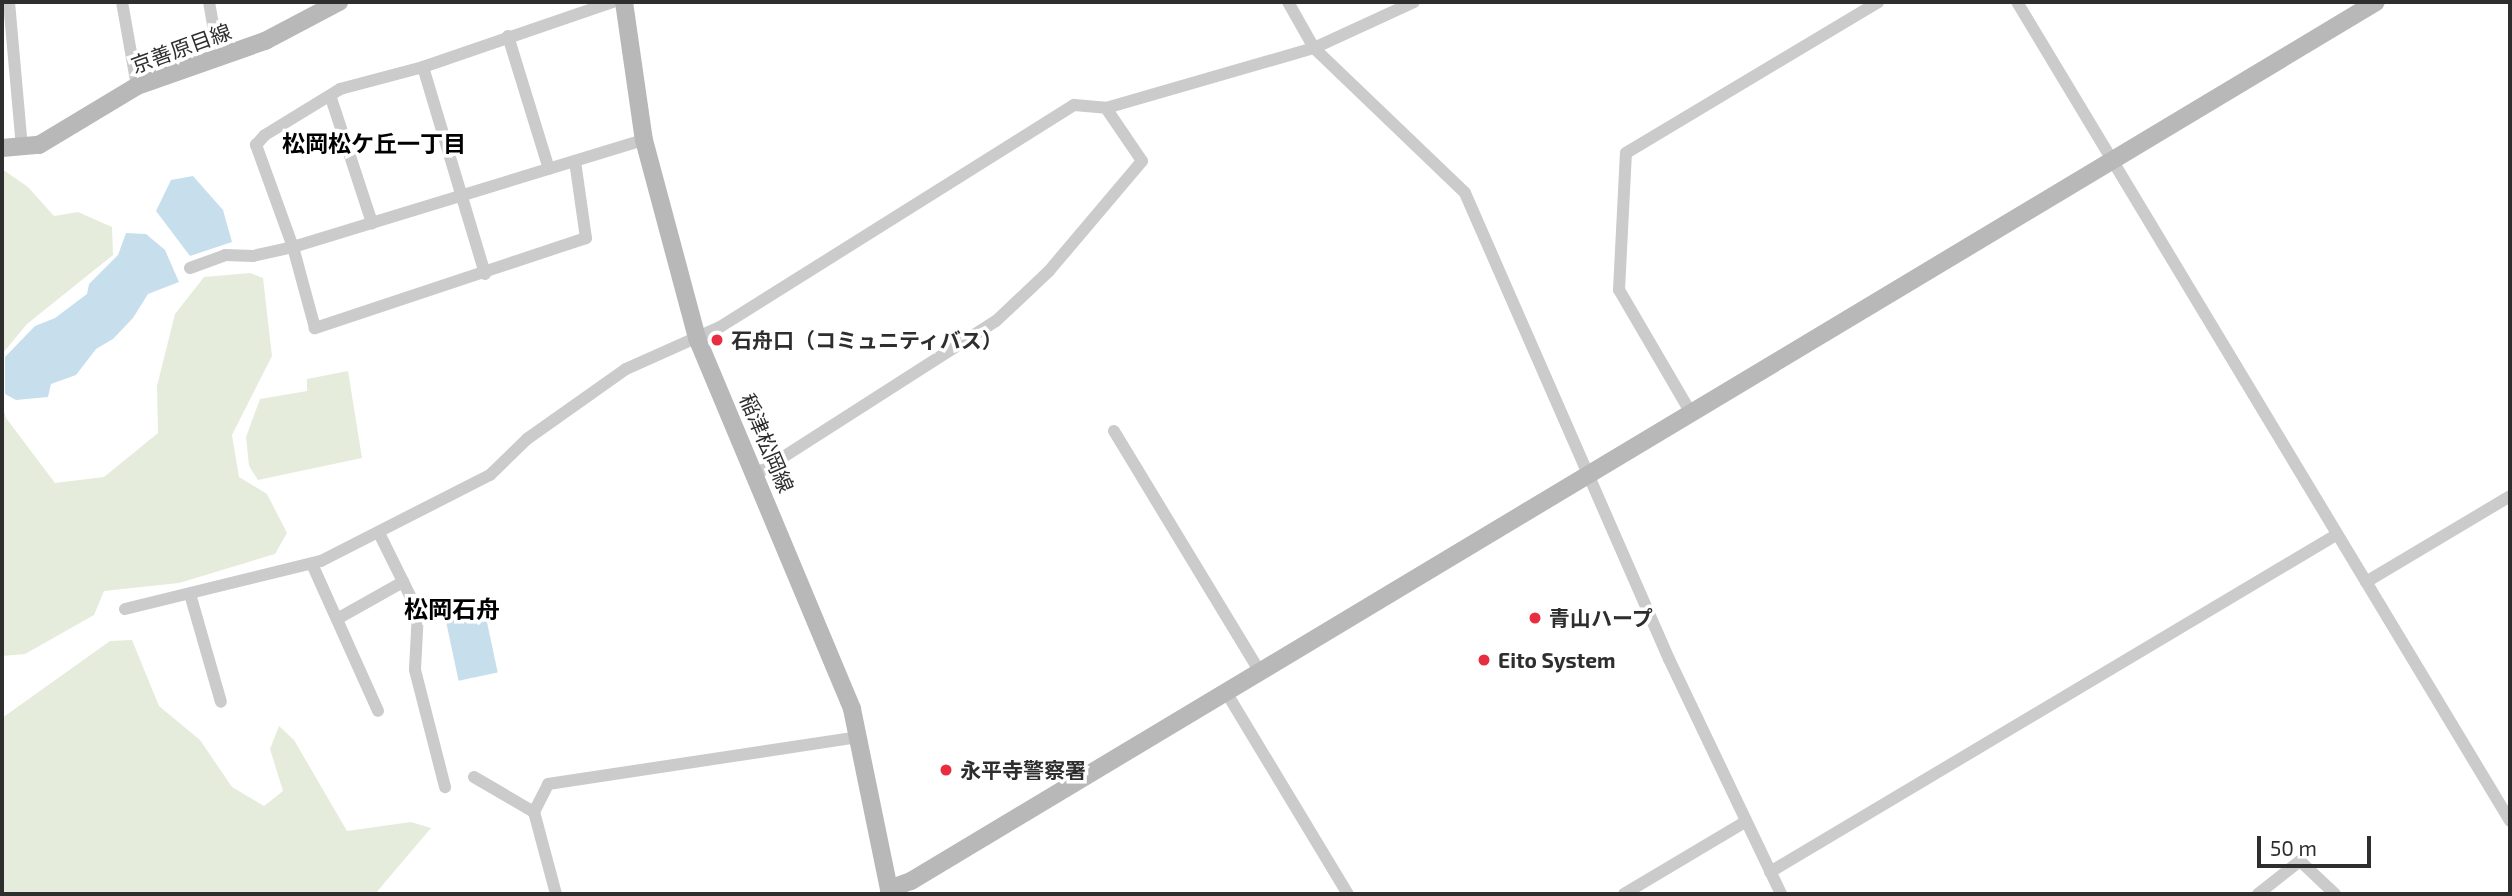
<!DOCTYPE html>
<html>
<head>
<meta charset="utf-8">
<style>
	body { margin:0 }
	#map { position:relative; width:2512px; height:896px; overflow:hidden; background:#fff; font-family:"Exo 2","Noto Sans JP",sans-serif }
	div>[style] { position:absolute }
	.green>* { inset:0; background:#e5ecdb }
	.water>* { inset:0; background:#c7dfec; transform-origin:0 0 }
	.street>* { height:12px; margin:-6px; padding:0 6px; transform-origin:6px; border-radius:6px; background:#cbcbcb }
	.secondary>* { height:18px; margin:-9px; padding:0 9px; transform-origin:9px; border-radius:9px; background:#b8b8b8 }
	.dots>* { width:19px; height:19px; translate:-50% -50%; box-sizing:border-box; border:4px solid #fff; border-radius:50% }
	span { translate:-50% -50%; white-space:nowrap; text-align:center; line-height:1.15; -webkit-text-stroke:7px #fff; paint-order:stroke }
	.street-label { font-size:21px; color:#2e2e2e }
	.poi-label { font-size:21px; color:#2e2e2e; font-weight:700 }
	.left { translate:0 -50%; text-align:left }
	.neighbourhood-label { font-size:23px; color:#000; font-weight:700 }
	.quarter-label { font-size:24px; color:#000; font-weight:700 }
	.frame { position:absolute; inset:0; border:4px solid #2e2e2e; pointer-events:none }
	.scale { position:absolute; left:2257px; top:836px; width:114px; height:32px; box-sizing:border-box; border:4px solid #2e2e2e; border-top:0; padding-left:9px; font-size:21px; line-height:24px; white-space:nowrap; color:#2e2e2e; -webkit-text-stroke:5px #fff; paint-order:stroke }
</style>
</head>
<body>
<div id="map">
	<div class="green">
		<i style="clip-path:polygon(2px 169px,28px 187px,54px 216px,78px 212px,112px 227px,113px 255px,27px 324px,2px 354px)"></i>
		<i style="clip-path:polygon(250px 273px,263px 278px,272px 356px,232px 435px,239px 477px,267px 494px,287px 533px,275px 554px,179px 583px,104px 591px,94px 615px,25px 654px,2px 656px,2px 404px,6px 418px,55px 483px,104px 477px,158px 433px,157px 386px,175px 314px,204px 277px)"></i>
		<i style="clip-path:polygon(348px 371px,362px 458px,258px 480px,249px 466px,246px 437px,260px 399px,307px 391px,307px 379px)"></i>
		<i style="clip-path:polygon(132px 640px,159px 706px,200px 740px,232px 787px,264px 806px,283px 791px,270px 749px,279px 726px,294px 740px,347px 831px,411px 822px,431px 828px,375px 894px,2px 894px,2px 718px,110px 641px)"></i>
	</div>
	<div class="water">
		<i style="clip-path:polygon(193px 176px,223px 210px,232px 242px,190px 256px,156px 211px,171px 180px)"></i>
		<i style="clip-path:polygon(126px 233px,146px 234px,165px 250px,179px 282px,148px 294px,133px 318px,113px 339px,96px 349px,76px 375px,51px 384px,48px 397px,16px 400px,5px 394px,5px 357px,35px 326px,55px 318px,87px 294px,89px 284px,118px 255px)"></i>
		<i style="left:484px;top:608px;width:66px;height:40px;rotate:78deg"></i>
	</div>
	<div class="street">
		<i style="left:9px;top:2px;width:146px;rotate:84.9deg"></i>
		<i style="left:122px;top:2px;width:85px;rotate:79.9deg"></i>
		<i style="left:209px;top:2px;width:57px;rotate:79.9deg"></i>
		<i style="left:1288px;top:2px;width:53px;rotate:60.5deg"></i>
		<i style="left:1314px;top:48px;width:209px;rotate:43.8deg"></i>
		<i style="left:1465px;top:193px;width:509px;rotate:66.36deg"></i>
		<i style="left:1669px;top:659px;width:260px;rotate:64.5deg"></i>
		<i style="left:2017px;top:2px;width:956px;rotate:58.95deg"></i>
		<i style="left:508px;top:36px;width:139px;rotate:72.9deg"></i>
		<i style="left:423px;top:67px;width:216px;rotate:73.3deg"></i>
		<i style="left:331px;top:98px;width:132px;rotate:71.8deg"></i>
		<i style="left:575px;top:161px;width:78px;rotate:81.9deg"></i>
		<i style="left:586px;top:238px;width:286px;rotate:161.6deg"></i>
		<i style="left:315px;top:328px;width:84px;rotate:-105.2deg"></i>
		<i style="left:293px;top:247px;width:109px;rotate:-109.9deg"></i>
		<i style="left:256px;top:145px;width:13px;rotate:-48deg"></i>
		<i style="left:265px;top:135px;width:88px;rotate:-31.5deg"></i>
		<i style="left:340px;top:89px;width:86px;rotate:-14.8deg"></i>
		<i style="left:423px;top:67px;width:201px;rotate:-18.9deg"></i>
		<i style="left:190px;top:268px;width:37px;rotate:-20deg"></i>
		<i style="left:225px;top:255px;width:28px;rotate:2deg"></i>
		<i style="left:253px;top:256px;width:41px;rotate:-12.7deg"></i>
		<i style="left:293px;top:247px;width:367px;rotate:-17deg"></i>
		<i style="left:1691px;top:413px;width:143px;rotate:-120.3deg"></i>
		<i style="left:1619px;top:290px;width:137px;rotate:-87.1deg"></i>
		<i style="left:1626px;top:153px;width:294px;rotate:-30.9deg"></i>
		<i style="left:1114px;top:431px;width:282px;rotate:58.8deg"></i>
		<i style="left:755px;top:475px;width:286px;rotate:-32.6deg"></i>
		<i style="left:996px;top:321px;width:73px;rotate:-43.3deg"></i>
		<i style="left:1049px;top:271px;width:144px;rotate:-49.8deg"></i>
		<i style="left:1142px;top:161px;width:64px;rotate:-124.2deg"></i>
		<i style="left:379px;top:533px;width:88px;rotate:63.7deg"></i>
		<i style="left:418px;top:612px;width:58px;rotate:93deg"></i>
		<i style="left:415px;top:670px;width:121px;rotate:75.6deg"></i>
		<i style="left:312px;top:564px;width:161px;rotate:65.8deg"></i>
		<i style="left:2366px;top:582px;width:168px;rotate:-30.8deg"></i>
		<i style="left:190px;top:594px;width:112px;rotate:74deg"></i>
		<i style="left:125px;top:609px;width:202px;rotate:-13.8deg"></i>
		<i style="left:321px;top:561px;width:190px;rotate:-27deg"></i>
		<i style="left:490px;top:475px;width:52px;rotate:-44.2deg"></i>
		<i style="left:527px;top:439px;width:121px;rotate:-35.3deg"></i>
		<i style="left:626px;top:369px;width:103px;rotate:-24.1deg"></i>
		<i style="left:720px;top:327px;width:418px;rotate:-32.1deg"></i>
		<i style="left:1074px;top:105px;width:32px;rotate:5deg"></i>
		<i style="left:1106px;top:108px;width:216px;rotate:-16.1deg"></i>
		<i style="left:1314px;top:48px;width:110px;rotate:-24.7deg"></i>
		<i style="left:337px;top:619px;width:76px;rotate:-29.3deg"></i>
		<i style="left:1226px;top:692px;width:236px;rotate:58.9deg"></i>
		<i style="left:474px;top:777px;width:69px;rotate:30.3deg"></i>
		<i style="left:1770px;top:872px;width:659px;rotate:-30.77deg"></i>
		<i style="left:556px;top:894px;width:85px;rotate:-105deg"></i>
		<i style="left:534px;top:812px;width:31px;rotate:-63deg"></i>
		<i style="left:548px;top:784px;width:315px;rotate:-8.6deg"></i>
		<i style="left:1624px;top:894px;width:141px;rotate:-30.8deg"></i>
		<i style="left:2258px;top:894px;width:53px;rotate:-38.2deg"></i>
		<i style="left:2300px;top:861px;width:48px;rotate:43.3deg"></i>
	</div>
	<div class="secondary">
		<i style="left:624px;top:2px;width:139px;rotate:81.8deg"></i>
		<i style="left:644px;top:140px;width:205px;rotate:75deg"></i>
		<i style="left:697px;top:338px;width:402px;rotate:67.3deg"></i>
		<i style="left:852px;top:709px;width:189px;rotate:78.4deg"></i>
		<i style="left:2px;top:148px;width:37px;rotate:-5deg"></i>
		<i style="left:39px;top:145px;width:114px;rotate:-31deg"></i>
		<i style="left:137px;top:86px;width:136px;rotate:-19.4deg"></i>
		<i style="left:265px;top:41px;width:84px;rotate:-27.8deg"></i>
		<i style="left:889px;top:889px;width:23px;rotate:-20deg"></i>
		<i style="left:911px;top:881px;width:1708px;rotate:-30.96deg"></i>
	</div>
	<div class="dots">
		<i style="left:717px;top:340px;background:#e82d41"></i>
		<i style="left:1535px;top:618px;background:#e82d41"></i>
		<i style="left:1484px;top:660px;background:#e82d41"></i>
		<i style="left:946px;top:770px;background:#e82d41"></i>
	</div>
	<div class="street-label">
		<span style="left:181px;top:48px;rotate:-20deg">京善原目線</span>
		<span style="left:767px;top:443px;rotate:67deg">稲津松岡線</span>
	</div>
	<div class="poi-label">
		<span class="left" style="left:731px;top:340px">石舟口（コミュニティバス）</span>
		<span class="left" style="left:1549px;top:618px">青山ハープ</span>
		<span class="left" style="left:1498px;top:660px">Eito System</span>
		<span class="left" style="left:960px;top:770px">永平寺警察署</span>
	</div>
	<div class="neighbourhood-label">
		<span style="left:374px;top:143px">松岡松ケ丘一丁目</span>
	</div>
	<div class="quarter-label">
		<span style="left:452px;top:609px">松岡石舟</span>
	</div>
	<div class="frame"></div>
	<div class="scale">50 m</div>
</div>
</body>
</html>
